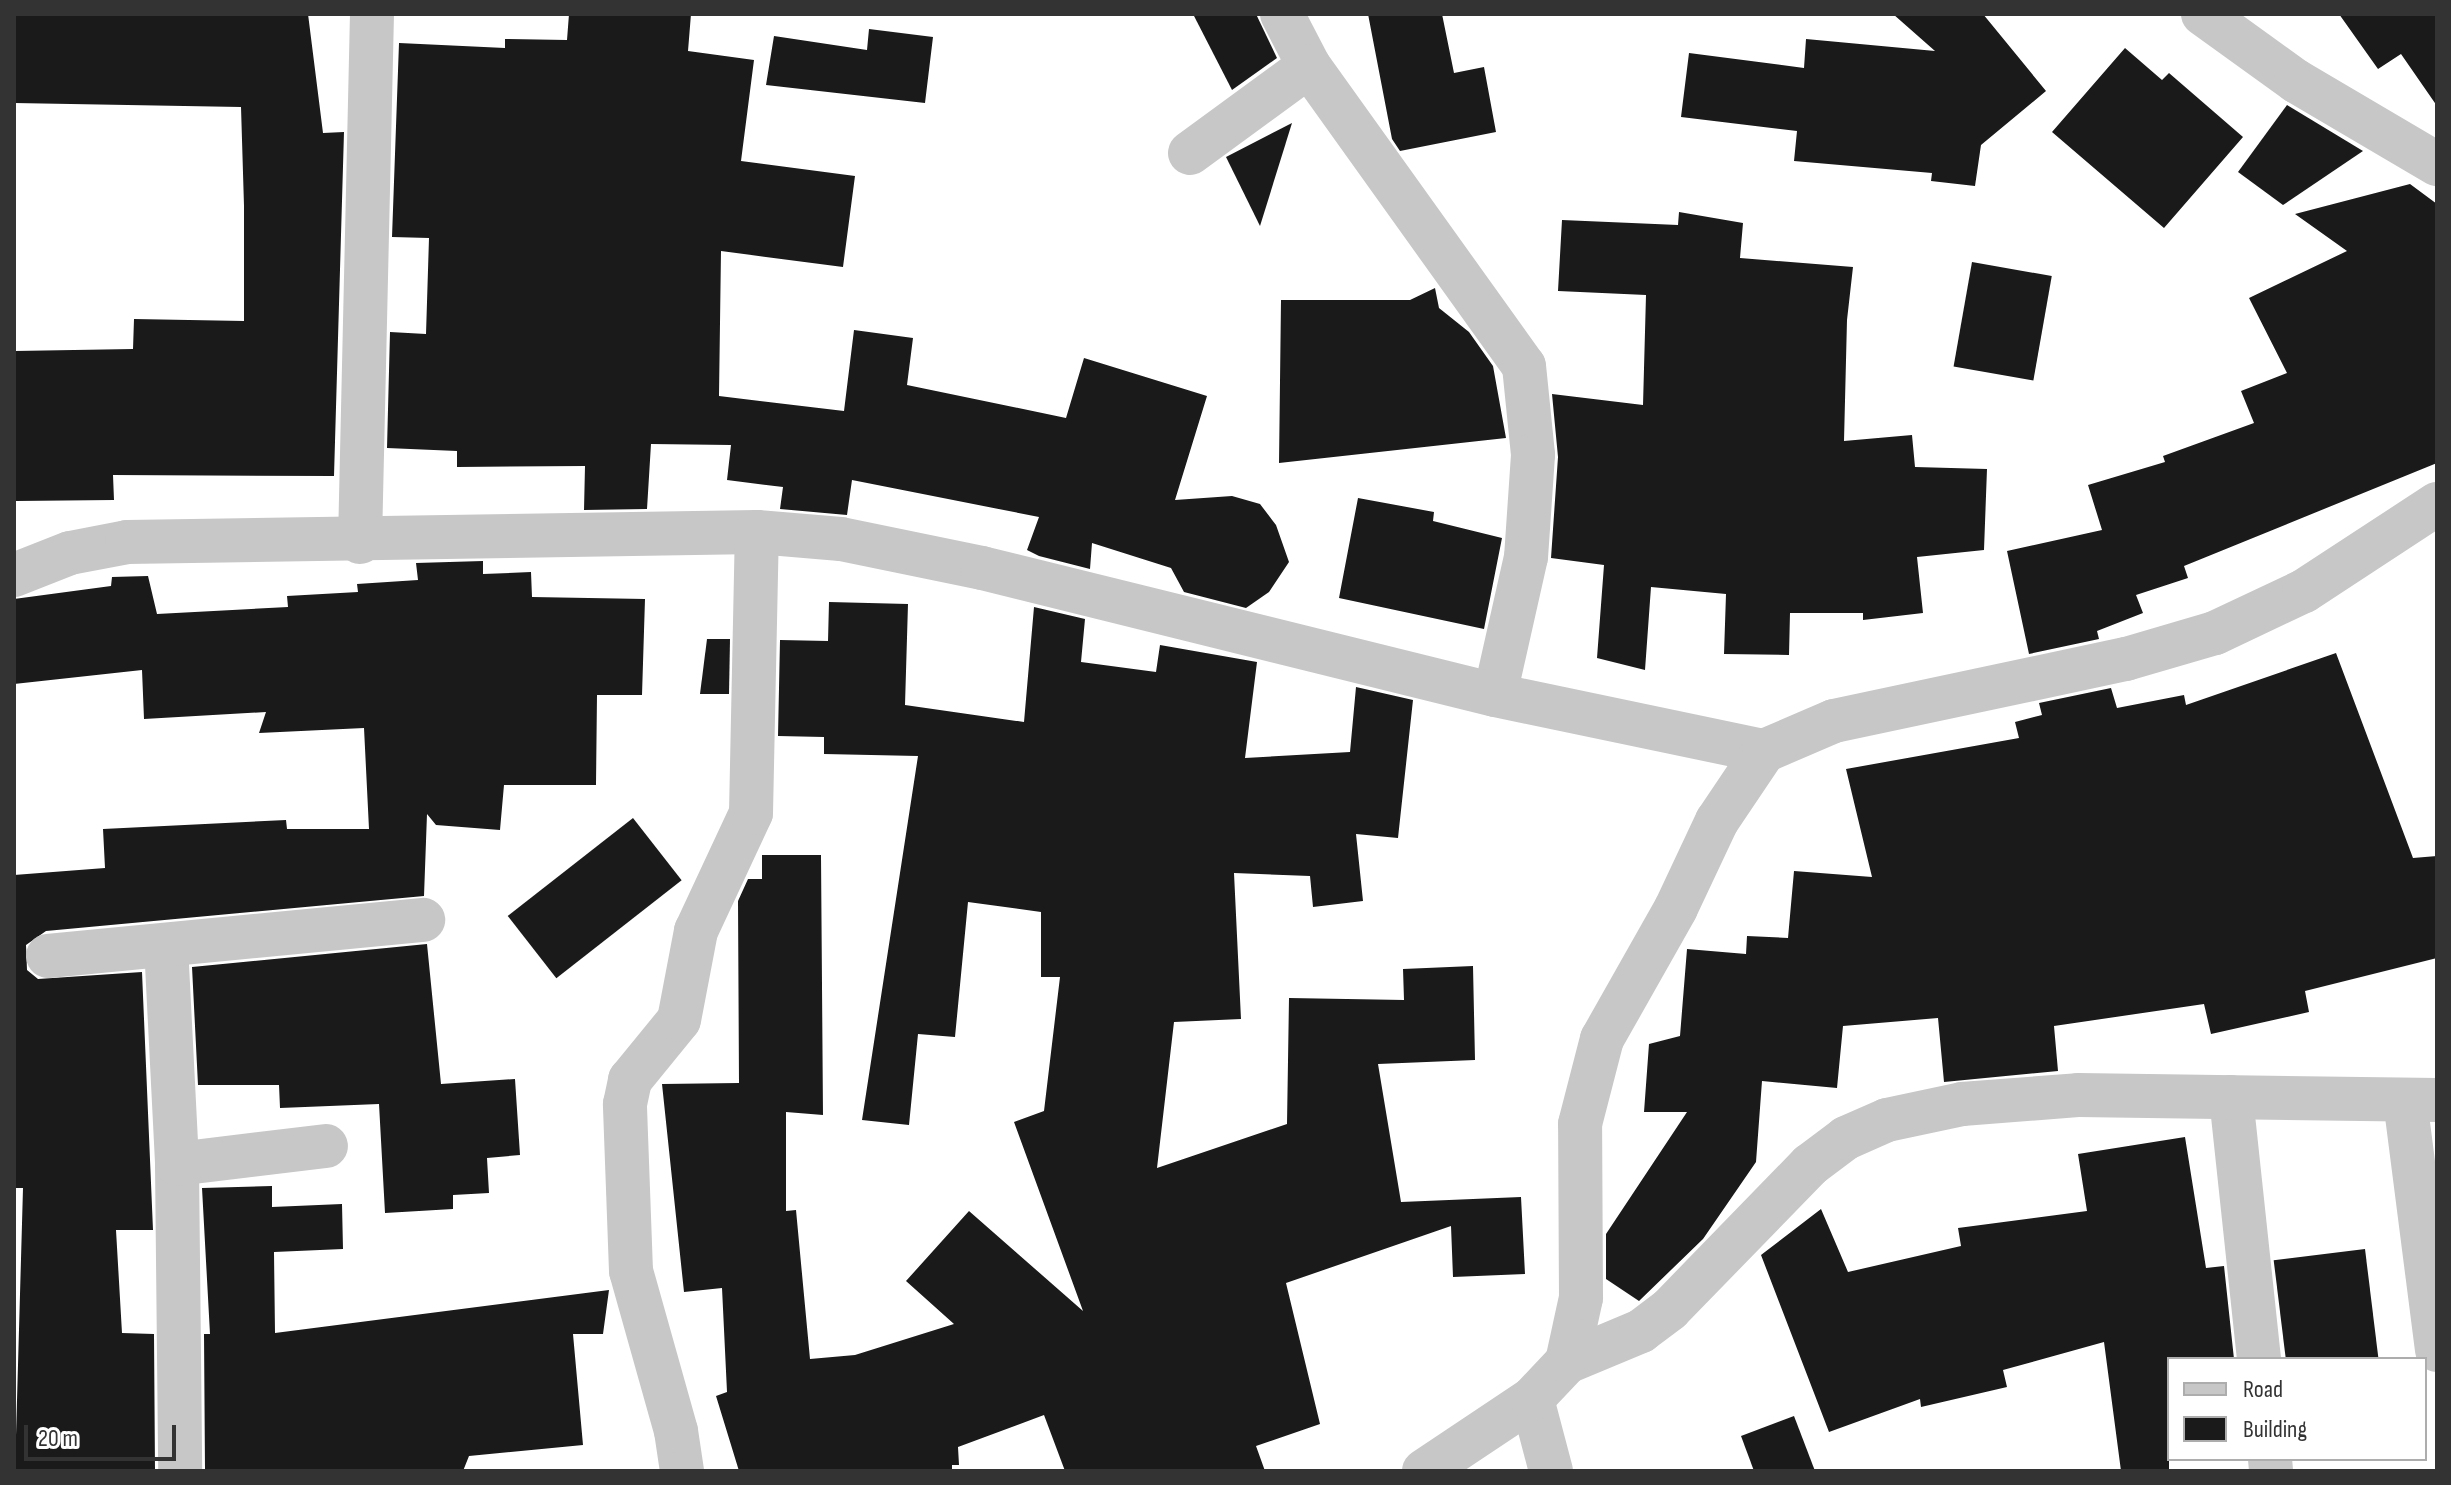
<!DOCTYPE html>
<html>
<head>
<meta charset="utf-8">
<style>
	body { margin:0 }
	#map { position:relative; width:2451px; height:1485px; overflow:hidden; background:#fff; font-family:"Sofia Sans Condensed",sans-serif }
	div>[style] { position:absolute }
	.building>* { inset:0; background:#1a1a1a; transform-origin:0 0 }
	.minor>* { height:44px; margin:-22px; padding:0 22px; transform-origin:22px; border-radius:22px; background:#c7c7c7 }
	span { translate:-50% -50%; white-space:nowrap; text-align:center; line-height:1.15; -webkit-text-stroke:8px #fff; paint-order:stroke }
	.frame { position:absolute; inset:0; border:16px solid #333; pointer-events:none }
	.legend { position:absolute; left:2167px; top:1357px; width:260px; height:104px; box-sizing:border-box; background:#fff; border:2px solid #adadad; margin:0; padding:10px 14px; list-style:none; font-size:24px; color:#333 }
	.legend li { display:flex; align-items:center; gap:16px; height:40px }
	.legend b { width:40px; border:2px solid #adadad }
	.scale { position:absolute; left:24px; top:1425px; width:152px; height:36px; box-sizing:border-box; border:4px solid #333; border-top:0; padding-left:10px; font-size:24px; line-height:28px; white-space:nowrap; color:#333; -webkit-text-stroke:6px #fff; paint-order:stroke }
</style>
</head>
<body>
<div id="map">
	<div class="building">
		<i style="clip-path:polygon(14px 14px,308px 14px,323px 133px,344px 132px,334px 476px,113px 475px,114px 500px,16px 501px,15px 351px,133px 349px,134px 319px,244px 321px,244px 206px,241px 107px,14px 103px)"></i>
		<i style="clip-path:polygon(569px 14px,691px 14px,688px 51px,754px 60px,741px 161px,855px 176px,843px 267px,721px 251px,719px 396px,844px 411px,854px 330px,913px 338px,907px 385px,1066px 418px,1084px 358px,1207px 396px,1175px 500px,1232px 496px,1260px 504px,1276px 525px,1289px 562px,1269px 592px,1246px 608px,1184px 592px,1171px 568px,1092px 543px,1090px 569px,1039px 556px,1027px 550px,1039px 517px,852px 480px,847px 515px,780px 509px,783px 487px,727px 480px,731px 445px,651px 444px,647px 509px,584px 510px,585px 466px,457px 467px,457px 451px,387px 448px,390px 332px,426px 334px,429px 238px,392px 237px,399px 43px,505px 48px,505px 39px,567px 40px)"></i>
		<i style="clip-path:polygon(1193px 14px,1256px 14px,1277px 58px,1232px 90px)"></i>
		<i style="clip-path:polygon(1368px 14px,1442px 14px,1454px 73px,1484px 67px,1496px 132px,1400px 151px,1392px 139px)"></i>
		<i style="clip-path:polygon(1893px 14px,1983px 14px,2046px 91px,1981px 145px,1975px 186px,1931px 181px,1932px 173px,1794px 161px,1797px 131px,1681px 117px,1689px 53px,1804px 68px,1806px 39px,1935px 51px)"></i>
		<i style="clip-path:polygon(2339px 14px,2437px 14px,2437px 106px,2401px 54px,2378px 69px)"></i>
		<i style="clip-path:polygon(869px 29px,933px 37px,925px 103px,766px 85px,774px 36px,867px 50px)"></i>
		<i style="clip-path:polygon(2125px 48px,2162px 80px,2169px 73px,2243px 137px,2164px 228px,2052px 132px)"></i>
		<i style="clip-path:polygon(2287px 105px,2363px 151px,2283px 205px,2238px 172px)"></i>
		<i style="clip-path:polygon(1292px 123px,1260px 226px,1226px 157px)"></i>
		<i style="clip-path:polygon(2410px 184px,2437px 204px,2437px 463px,2184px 566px,2188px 578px,2136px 595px,2143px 613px,2097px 631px,2099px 639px,2029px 654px,2007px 551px,2102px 530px,2088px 485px,2165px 462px,2163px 456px,2254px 423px,2241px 391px,2287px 373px,2249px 298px,2347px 251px,2295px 214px)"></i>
		<i style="clip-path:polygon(1679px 212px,1743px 223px,1740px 258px,1853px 267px,1847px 320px,1844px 441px,1912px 435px,1915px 467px,1987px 469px,1984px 550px,1917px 557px,1923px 613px,1863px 620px,1863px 613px,1790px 613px,1789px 655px,1724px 654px,1726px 594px,1651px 587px,1645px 670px,1597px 658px,1604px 565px,1551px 558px,1558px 457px,1552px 394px,1643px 405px,1646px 295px,1558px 291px,1562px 220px,1678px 225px)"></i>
		<i style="left:1972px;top:262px;width:81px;height:106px;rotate:10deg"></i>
		<i style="clip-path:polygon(1435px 288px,1439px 308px,1469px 332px,1493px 366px,1506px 438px,1279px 463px,1281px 300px,1410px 300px)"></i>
		<i style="clip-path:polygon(1358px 498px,1434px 512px,1433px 521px,1502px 538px,1484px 629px,1339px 598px)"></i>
		<i style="clip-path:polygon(483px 561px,483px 574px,531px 572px,532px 597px,645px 599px,642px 695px,597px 695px,596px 785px,504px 785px,500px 830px,436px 825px,427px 814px,424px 896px,46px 931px,26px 945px,27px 970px,38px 979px,142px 972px,153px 1230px,116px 1230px,122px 1333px,154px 1334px,155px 1471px,15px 1471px,23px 1188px,14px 1188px,14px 875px,105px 868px,103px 829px,286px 820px,287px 829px,369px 829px,364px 728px,259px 733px,266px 712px,144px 719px,142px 670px,14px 684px,14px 599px,111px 586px,112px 577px,148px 576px,157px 614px,288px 607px,287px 596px,358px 592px,357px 584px,418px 580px,416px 563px)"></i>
		<i style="clip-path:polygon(829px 602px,908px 604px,905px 705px,1024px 722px,1034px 607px,1085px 619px,1081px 662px,1156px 672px,1160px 645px,1257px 662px,1245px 758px,1350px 752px,1356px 687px,1413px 700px,1398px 838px,1356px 834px,1363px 901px,1313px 907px,1310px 876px,1234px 873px,1241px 1019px,1174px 1022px,1157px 1168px,1287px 1124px,1289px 998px,1404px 1000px,1403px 969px,1473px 966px,1475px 1060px,1378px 1064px,1401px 1202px,1521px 1197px,1525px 1274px,1453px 1277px,1451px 1226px,1286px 1283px,1320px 1424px,1256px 1446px,1265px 1471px,1065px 1471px,1044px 1415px,958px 1447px,959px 1465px,952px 1465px,952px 1471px,739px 1471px,716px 1396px,727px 1392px,722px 1288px,684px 1292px,662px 1084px,739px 1083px,738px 901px,748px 879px,762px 879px,762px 855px,821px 855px,823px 1115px,786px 1112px,786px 1211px,796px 1210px,810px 1359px,855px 1355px,954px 1324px,906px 1281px,969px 1211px,1083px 1311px,1014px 1122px,1044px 1111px,1060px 977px,1041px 977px,1041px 912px,968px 902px,955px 1037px,918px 1034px,909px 1125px,862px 1120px,918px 756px,824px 754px,824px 737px,778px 736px,780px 640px,828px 641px)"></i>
		<i style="clip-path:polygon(707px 639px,730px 639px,729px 694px,700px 694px)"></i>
		<i style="clip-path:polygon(2336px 653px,2413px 858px,2437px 856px,2437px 958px,2305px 991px,2309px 1012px,2211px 1034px,2204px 1004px,2054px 1026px,2058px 1071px,1944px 1082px,1938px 1018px,1843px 1026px,1837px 1088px,1762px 1081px,1756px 1162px,1703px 1239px,1639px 1301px,1606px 1279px,1606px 1234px,1687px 1112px,1644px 1112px,1649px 1044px,1680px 1036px,1687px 949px,1746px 954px,1747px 936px,1788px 938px,1794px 871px,1872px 877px,1846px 769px,2019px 738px,2015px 722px,2042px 715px,2039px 703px,2111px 688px,2117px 708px,2184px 695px,2186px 705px)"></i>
		<i style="left:633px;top:818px;width:79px;height:159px;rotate:52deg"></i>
		<i style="clip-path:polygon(427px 944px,441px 1084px,515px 1079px,520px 1155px,487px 1158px,489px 1193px,453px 1195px,453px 1209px,385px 1213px,379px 1104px,280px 1108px,279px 1085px,198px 1085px,192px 967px)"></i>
		<i style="clip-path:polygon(2185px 1137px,2206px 1268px,2224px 1266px,2234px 1359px,2169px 1359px,2169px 1471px,2121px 1471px,2104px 1342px,2003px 1370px,2007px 1387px,1921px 1407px,1920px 1399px,1829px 1432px,1761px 1255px,1821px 1209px,1848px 1272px,1961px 1246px,1958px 1228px,2087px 1211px,2078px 1154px)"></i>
		<i style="clip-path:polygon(272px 1186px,272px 1207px,342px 1204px,343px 1249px,274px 1252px,275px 1333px,609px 1290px,603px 1334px,573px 1334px,583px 1445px,469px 1456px,463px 1471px,205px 1471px,204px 1334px,210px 1334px,202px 1188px)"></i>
		<i style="left:2365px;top:1249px;width:111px;height:92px;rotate:83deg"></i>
		<i style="clip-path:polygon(1794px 1416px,1815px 1471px,1754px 1471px,1741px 1436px)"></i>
	</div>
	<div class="minor">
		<i style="left:1282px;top:14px;width:59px;rotate:62.6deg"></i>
		<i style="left:1309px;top:66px;width:369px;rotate:54.4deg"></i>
		<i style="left:1524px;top:366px;width:89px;rotate:84.2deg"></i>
		<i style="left:1533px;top:455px;width:102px;rotate:93.9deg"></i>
		<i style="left:1526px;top:557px;width:141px;rotate:102.7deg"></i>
		<i style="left:2203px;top:14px;width:115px;rotate:35.8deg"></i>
		<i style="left:2296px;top:81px;width:164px;rotate:30.5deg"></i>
		<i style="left:1190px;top:153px;width:147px;rotate:-36.2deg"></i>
		<i style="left:360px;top:542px;width:528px;rotate:-88.7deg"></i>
		<i style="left:14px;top:575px;width:60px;rotate:-21.4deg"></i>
		<i style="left:70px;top:553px;width:58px;rotate:-10.9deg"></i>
		<i style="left:127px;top:542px;width:630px;rotate:-0.91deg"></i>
		<i style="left:757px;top:532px;width:84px;rotate:4.8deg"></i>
		<i style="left:841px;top:539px;width:144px;rotate:11.6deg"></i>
		<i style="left:982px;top:568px;width:528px;rotate:13.9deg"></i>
		<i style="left:1495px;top:695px;width:275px;rotate:11.8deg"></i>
		<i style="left:166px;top:945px;width:219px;rotate:87.1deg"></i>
		<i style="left:177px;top:1164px;width:307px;rotate:89.4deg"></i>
		<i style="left:48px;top:956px;width:377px;rotate:-5.5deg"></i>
		<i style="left:2231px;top:1097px;width:263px;rotate:83.9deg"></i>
		<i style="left:2405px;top:1100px;width:252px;rotate:82.7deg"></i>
		<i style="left:177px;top:1164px;width:150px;rotate:-6.9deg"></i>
		<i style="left:1567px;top:1362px;width:80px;rotate:-22.7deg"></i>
		<i style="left:1641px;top:1331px;width:36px;rotate:-37deg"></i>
		<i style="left:1670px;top:1309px;width:201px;rotate:-45.8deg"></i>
		<i style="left:1810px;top:1165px;width:45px;rotate:-36.9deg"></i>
		<i style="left:1846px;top:1138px;width:45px;rotate:-23.7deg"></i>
		<i style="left:1887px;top:1120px;width:77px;rotate:-12deg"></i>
		<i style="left:1962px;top:1104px;width:116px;rotate:-4.4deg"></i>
		<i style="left:2078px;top:1095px;width:359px;rotate:0.8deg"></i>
		<i style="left:1532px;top:1399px;width:74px;rotate:75.2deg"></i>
		<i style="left:2270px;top:1459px;width:12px;rotate:85deg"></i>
		<i style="left:682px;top:1471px;width:40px;rotate:-98.5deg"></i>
		<i style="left:676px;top:1431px;width:166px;rotate:-105.7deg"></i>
		<i style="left:631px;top:1271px;width:167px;rotate:-92.1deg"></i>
		<i style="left:625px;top:1104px;width:25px;rotate:-78deg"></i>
		<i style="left:630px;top:1080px;width:77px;rotate:-50.8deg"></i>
		<i style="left:679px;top:1020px;width:91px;rotate:-79.2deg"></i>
		<i style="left:696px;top:931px;width:130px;rotate:-65deg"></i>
		<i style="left:751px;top:813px;width:281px;rotate:-88.8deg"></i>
		<i style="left:1424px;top:1471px;width:130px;rotate:-33.7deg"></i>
		<i style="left:1532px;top:1399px;width:51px;rotate:-46.6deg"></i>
		<i style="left:1567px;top:1362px;width:66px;rotate:-77.7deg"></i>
		<i style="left:1581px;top:1298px;width:174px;rotate:-90.3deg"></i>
		<i style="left:1580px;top:1124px;width:88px;rotate:-75.5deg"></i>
		<i style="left:1602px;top:1039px;width:150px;rotate:-60.5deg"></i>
		<i style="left:1676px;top:908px;width:96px;rotate:-64.8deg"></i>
		<i style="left:1717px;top:821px;width:84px;rotate:-56.1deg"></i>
		<i style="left:1764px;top:751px;width:76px;rotate:-23.2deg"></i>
		<i style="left:1834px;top:721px;width:299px;rotate:-12deg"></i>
		<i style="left:2126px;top:659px;width:93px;rotate:-16.3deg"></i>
		<i style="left:2215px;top:633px;width:98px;rotate:-25.3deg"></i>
		<i style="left:2304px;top:591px;width:159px;rotate:-33.2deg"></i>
	</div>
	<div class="frame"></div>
	<ul class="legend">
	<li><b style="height:10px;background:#c7c7c7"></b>Road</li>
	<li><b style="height:22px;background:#1a1a1a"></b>Building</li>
	</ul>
	<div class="scale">20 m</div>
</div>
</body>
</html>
